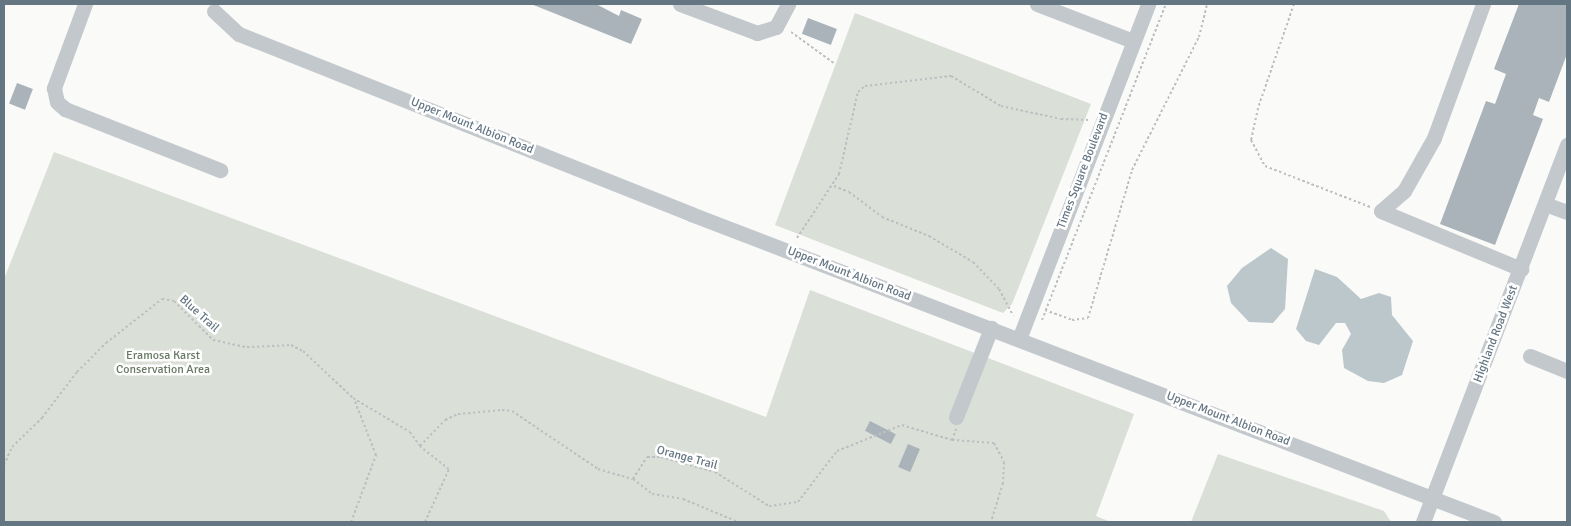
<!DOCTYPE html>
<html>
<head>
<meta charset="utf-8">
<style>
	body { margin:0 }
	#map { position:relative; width:1571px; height:526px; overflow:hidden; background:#fafaf8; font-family:Signika,sans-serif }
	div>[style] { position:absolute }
	.green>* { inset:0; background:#dadfd7 }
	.water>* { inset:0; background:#bbc7cb }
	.building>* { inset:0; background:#aab3b9; transform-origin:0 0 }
	.path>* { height:2px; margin-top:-1px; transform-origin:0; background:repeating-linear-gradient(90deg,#bbbfc2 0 2.5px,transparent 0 5px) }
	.minor>* { height:15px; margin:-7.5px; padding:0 7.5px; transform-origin:7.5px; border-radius:7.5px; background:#c3c8cc }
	span { translate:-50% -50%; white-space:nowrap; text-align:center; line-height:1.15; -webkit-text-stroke:5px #fff; paint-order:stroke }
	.street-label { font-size:12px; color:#657683 }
	.park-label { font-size:12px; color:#687a64 }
	.frame { position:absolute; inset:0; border:5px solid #657683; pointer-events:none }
</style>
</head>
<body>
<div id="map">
	<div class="green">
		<i style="clip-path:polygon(855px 13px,1091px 104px,1012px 304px,1003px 313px,775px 225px)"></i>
		<i style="clip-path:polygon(54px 152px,766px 417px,810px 290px,1134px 414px,1096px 516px,1111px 522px,4px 522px,4px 279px)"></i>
		<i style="clip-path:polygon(1218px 454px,1384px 511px,1391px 522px,1191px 522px)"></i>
	</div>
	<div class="water">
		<i style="clip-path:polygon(1271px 248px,1288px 259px,1285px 309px,1273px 323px,1249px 322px,1231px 303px,1227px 286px,1242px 268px)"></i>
		<i style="clip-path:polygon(1315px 269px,1337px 277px,1361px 299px,1379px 293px,1391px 297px,1392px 315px,1413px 341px,1402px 375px,1384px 383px,1368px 381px,1344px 368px,1342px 350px,1351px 334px,1345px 323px,1336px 323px,1319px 345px,1306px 341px,1296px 329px)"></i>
	</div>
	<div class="building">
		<i style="clip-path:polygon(531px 4px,596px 4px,619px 16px,621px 10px,642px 19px,631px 44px)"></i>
		<i style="clip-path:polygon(1519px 4px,1567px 4px,1567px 54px,1549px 102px,1539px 98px,1533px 115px,1543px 119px,1495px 245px,1440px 224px,1486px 101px,1495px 104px,1506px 74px,1494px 69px)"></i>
		<i style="left:808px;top:18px;width:31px;height:17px;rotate:21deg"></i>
		<i style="left:17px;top:83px;width:17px;height:22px;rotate:21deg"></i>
		<i style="left:870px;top:421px;width:29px;height:11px;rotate:27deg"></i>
		<i style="left:908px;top:444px;width:13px;height:25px;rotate:23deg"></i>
	</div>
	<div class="path">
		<i style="left:1294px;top:4px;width:110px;rotate:109.1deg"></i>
		<i style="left:1258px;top:108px;width:33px;rotate:102deg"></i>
		<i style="left:1251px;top:140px;width:30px;rotate:62deg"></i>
		<i style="left:1265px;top:166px;width:113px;rotate:21.3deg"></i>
		<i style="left:791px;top:32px;width:54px;rotate:36deg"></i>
		<i style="left:834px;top:186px;width:16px;rotate:22deg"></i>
		<i style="left:849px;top:192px;width:41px;rotate:37.1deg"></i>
		<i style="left:882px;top:217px;width:51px;rotate:22deg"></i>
		<i style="left:929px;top:236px;width:51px;rotate:30.6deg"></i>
		<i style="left:973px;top:262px;width:37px;rotate:46deg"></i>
		<i style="left:999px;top:289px;width:30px;rotate:62deg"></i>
		<i style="left:797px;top:238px;width:77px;rotate:-56.7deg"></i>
		<i style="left:839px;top:174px;width:84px;rotate:-77deg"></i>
		<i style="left:858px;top:92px;width:9px;rotate:-41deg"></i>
		<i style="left:865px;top:86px;width:87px;rotate:-6.6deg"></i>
		<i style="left:951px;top:76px;width:58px;rotate:31deg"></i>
		<i style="left:1001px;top:106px;width:61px;rotate:12.2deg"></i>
		<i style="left:1061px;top:119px;width:29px;rotate:2deg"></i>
		<i style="left:1045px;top:310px;width:29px;rotate:20deg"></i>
		<i style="left:1072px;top:320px;width:16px;rotate:-7deg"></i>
		<i style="left:1088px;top:318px;width:154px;rotate:-73.4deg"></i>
		<i style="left:1132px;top:170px;width:149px;rotate:-63.3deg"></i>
		<i style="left:1199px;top:37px;width:34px;rotate:-76deg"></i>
		<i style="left:1042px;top:320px;width:339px;rotate:-68.6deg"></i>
		<i style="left:952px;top:440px;width:12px;rotate:-70deg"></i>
		<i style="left:4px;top:465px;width:20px;rotate:-66deg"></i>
		<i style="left:12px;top:447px;width:42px;rotate:-44deg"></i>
		<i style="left:42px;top:418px;width:58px;rotate:-52.7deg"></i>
		<i style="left:77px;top:372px;width:41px;rotate:-45deg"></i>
		<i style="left:106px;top:343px;width:71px;rotate:-38.2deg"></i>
		<i style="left:162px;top:299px;width:12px;rotate:9deg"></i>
		<i style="left:174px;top:301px;width:55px;rotate:45deg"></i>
		<i style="left:213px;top:340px;width:35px;rotate:12deg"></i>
		<i style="left:247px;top:347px;width:44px;rotate:-2.6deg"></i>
		<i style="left:291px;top:345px;width:13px;rotate:27deg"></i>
		<i style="left:303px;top:351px;width:69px;rotate:43.2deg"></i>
		<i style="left:353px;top:398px;width:66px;rotate:30.8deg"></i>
		<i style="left:410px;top:432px;width:17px;rotate:54deg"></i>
		<i style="left:633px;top:479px;width:24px;rotate:38deg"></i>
		<i style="left:652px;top:494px;width:31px;rotate:9deg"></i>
		<i style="left:683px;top:499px;width:60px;rotate:22.7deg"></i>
		<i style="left:351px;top:522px;width:72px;rotate:-69.5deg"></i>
		<i style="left:376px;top:455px;width:60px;rotate:-111.4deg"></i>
		<i style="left:425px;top:522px;width:58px;rotate:-65.6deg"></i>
		<i style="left:449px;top:469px;width:37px;rotate:-142deg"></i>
		<i style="left:420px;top:446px;width:36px;rotate:-46deg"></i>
		<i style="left:445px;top:420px;width:14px;rotate:-25deg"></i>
		<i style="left:458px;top:414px;width:44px;rotate:-5.2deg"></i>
		<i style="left:502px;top:410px;width:10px;rotate:6deg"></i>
		<i style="left:512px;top:411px;width:104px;rotate:34deg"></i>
		<i style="left:598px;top:469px;width:36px;rotate:16deg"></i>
		<i style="left:633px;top:479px;width:26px;rotate:-58deg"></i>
		<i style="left:647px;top:457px;width:14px"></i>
		<i style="left:661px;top:457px;width:56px;rotate:15.5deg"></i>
		<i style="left:715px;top:472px;width:64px;rotate:32.2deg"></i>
		<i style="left:769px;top:506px;width:29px;rotate:-8deg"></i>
		<i style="left:798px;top:502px;width:64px;rotate:-52.6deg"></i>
		<i style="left:837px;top:451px;width:70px;rotate:-21.8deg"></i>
		<i style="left:902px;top:425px;width:52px;rotate:16.7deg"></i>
		<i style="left:952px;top:440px;width:42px;rotate:4.1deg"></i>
		<i style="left:994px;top:443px;width:21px;rotate:62deg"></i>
		<i style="left:1004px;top:462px;width:21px;rotate:93deg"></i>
		<i style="left:1003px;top:483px;width:41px;rotate:107.1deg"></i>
	</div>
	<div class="minor">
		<i style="left:85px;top:4px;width:90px;rotate:110.3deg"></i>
		<i style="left:54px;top:88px;width:14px;rotate:78deg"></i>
		<i style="left:57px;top:102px;width:11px;rotate:41deg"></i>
		<i style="left:65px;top:109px;width:167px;rotate:21.5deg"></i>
		<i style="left:680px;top:4px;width:82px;rotate:20.6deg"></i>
		<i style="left:757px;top:33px;width:20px;rotate:-18deg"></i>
		<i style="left:776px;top:27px;width:26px;rotate:-62deg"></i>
		<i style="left:1037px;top:4px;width:103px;rotate:21.1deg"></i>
		<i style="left:1483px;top:4px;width:143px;rotate:110.1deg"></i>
		<i style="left:1434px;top:138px;width:61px;rotate:119.5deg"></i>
		<i style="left:1404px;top:191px;width:30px;rotate:139deg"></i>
		<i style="left:1381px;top:211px;width:152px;rotate:22.5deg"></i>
		<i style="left:214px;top:11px;width:34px;rotate:43deg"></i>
		<i style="left:239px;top:34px;width:487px;rotate:21.7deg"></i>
		<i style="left:691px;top:214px;width:860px;rotate:20.98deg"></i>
		<i style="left:1545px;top:204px;width:23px;rotate:20deg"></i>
		<i style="left:1019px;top:339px;width:359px;rotate:-68.9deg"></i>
		<i style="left:1530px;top:356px;width:40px;rotate:22deg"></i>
		<i style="left:956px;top:417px;width:96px;rotate:-68.5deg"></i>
		<i style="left:1423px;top:522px;width:404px;rotate:-69.1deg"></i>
	</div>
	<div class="street-label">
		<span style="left:472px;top:126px;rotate:22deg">Upper Mount Albion Road</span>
		<span style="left:1083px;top:171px;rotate:-69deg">Times Square Boulevard</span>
		<span style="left:849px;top:274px;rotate:21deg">Upper Mount Albion Road</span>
		<span style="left:199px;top:314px;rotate:42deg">Blue Trail</span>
		<span style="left:1496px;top:334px;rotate:-69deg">Highland Road West</span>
		<span style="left:1228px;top:419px;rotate:21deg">Upper Mount Albion Road</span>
		<span style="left:687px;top:458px;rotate:15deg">Orange Trail</span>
	</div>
	<div class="park-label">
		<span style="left:163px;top:363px">Eramosa Karst<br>Conservation Area</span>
	</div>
	<div class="frame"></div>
</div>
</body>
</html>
